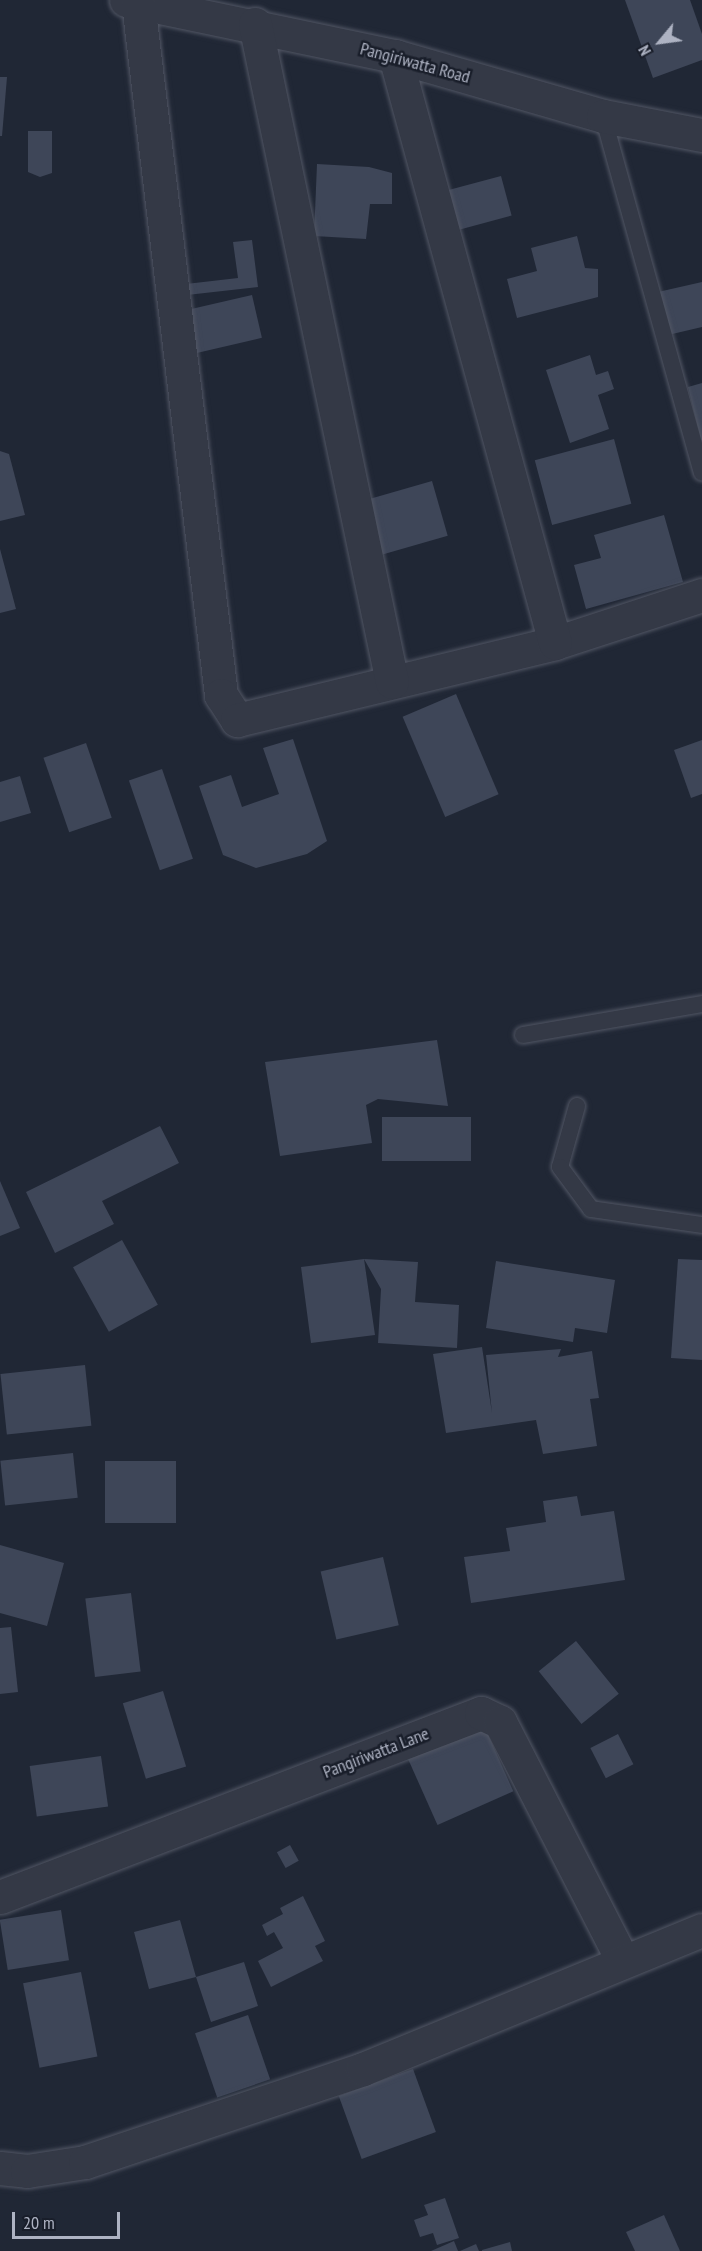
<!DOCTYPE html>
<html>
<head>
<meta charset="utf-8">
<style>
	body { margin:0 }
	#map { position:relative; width:702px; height:2251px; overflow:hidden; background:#202735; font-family:"PT Sans Narrow",sans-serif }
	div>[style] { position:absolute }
	.building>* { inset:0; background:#3e4658; transform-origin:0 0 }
	.roads { filter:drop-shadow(0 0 2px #515664) drop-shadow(0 0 2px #515664) }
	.lane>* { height:16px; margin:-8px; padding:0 8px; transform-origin:8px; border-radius:8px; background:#343946 }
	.street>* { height:33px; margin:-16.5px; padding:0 16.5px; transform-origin:16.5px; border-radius:16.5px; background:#343946 }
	span { translate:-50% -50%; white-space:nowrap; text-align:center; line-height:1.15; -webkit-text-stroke:5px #191e2a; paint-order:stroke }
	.street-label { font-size:18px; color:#aeb3c3 }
	.north { position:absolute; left:630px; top:12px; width:60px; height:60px; -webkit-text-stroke:4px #191e2a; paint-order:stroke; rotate:241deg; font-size:16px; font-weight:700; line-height:24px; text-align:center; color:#aeb3c3 }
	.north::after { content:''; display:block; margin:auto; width:21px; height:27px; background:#aeb3c3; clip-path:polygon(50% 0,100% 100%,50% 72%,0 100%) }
	.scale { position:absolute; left:12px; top:2212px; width:108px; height:27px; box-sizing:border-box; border:3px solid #aeb3c3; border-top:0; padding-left:8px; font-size:18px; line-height:21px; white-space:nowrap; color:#aeb3c3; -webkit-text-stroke:4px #191e2a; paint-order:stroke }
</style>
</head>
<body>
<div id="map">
	<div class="building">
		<i style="clip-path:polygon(625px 0,690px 0,702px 34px,702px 60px,653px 78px)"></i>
		<i style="clip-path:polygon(0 77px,7px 77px,2px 136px,0 136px)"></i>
		<i style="clip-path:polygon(28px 131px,52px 131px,52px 173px,40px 177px,28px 172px)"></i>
		<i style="clip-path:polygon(317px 164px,369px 167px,392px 173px,392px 204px,370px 204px,366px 239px,314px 236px)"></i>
		<i style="left:501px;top:176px;width:41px;height:61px;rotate:75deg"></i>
		<i style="clip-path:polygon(577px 236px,585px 268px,598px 269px,598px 297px,517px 318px,507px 279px,537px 271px,531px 248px)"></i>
		<i style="clip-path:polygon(252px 240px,258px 287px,187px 295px,186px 284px,238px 278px,233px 242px)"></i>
		<i style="clip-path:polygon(702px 282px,702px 327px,668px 335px,658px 292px)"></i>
		<i style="left:252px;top:295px;width:44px;height:69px;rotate:77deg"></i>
		<i style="clip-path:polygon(590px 355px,596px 375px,608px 371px,614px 389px,598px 395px,609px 429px,570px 443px,546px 370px)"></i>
		<i style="clip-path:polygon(702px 383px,702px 440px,701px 440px,688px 387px)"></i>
		<i style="left:614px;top:439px;width:67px;height:82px;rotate:75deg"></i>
		<i style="clip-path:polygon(0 451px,9px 454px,25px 515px,0 521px)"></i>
		<i style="left:432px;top:481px;width:57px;height:75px;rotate:74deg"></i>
		<i style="clip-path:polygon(664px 515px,683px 582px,586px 609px,574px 565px,601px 558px,594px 535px)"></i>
		<i style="clip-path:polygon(0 549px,16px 609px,0 613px)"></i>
		<i style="left:456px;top:694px;width:109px;height:58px;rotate:67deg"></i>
		<i style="clip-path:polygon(293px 739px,327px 841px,307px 854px,256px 868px,223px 855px,199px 786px,231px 775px,242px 807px,279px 794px,263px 748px)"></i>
		<i style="clip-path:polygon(702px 740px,702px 794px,691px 798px,674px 750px)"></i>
		<i style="left:86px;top:743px;width:79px;height:45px;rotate:71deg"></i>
		<i style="left:162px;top:769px;width:95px;height:35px;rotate:71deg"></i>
		<i style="clip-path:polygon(20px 776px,31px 813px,0 822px,0 782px)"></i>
		<i style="clip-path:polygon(437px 1040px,448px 1106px,378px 1099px,366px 1105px,372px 1143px,280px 1156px,265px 1062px)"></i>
		<i style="left:471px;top:1117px;width:44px;height:89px;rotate:90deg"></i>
		<i style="clip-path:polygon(160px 1126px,179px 1163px,102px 1201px,114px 1224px,55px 1253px,26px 1192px)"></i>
		<i style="clip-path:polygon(0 1181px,20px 1228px,0 1236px)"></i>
		<i style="left:122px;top:1240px;width:74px;height:56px;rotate:61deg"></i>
		<i style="clip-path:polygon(364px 1259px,418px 1262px,415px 1302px,459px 1305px,457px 1348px,378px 1343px,381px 1289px,364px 1259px,375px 1335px,311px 1343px,301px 1267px)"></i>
		<i style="clip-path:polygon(678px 1259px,702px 1260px,702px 1360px,671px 1358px)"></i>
		<i style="clip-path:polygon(496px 1261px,615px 1280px,607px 1333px,575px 1328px,573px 1342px,486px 1328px)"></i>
		<i style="clip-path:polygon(482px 1347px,492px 1413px,486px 1355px,561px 1349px,558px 1357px,592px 1351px,599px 1398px,590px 1399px,597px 1446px,543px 1454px,536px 1420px,446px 1433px,433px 1354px)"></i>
		<i style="left:85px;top:1365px;width:61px;height:85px;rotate:84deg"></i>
		<i style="left:73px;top:1453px;width:45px;height:73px;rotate:84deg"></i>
		<i style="left:105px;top:1461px;width:71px;height:62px"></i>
		<i style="clip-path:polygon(577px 1496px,581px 1516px,614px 1511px,625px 1580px,471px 1603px,464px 1557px,510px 1551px,506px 1528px,546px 1522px,543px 1501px)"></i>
		<i style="clip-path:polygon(0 1545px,64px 1563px,47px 1626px,0 1613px)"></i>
		<i style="left:383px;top:1557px;width:70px;height:64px;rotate:77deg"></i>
		<i style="left:131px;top:1593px;width:79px;height:46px;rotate:83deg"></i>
		<i style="clip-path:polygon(11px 1627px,18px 1692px,0 1694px,0 1628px)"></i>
		<i style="left:576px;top:1641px;width:68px;height:48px;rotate:51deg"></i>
		<i style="left:163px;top:1691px;width:79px;height:42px;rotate:73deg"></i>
		<i style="left:482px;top:1721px;width:77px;height:83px;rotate:66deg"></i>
		<i style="left:618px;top:1734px;width:34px;height:31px;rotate:63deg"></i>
		<i style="left:101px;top:1756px;width:51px;height:72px;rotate:82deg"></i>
		<i style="left:290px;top:1845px;width:18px;height:15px;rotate:61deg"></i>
		<i style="clip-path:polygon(303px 1896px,325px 1941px,315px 1946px,323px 1961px,271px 1987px,258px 1961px,283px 1948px,274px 1932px,267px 1936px,262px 1925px,283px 1914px,280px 1908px)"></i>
		<i style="left:61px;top:1910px;width:51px;height:62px;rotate:81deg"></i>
		<i style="clip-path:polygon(180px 1920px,196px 1977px,244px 1962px,258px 2006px,211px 2022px,196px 1977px,149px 1989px,134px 1932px)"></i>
		<i style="left:81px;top:1972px;width:86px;height:59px;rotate:79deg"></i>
		<i style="left:248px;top:2015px;width:68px;height:56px;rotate:71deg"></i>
		<i style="left:413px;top:2069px;width:67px;height:79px;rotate:70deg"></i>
		<i style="clip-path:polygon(445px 2198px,459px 2238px,437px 2245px,433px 2233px,420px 2237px,414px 2220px,428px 2215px,424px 2205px)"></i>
		<i style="clip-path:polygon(664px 2215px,680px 2251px,635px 2251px,626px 2232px)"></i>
		<i style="clip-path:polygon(454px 2241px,458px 2251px,431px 2251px)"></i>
		<i style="clip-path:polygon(510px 2242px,512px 2251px,482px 2251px,482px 2250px)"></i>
		<i style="clip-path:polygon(476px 2244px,479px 2251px,460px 2251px)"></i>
	</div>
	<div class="roads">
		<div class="lane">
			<i style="left:603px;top:116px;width:370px;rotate:74.5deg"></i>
			<i style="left:523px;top:1035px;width:182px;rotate:-9.8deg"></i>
			<i style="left:577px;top:1106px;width:63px;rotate:105.6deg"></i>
			<i style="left:560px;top:1167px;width:52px;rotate:53.6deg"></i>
			<i style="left:591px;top:1209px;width:112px;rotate:8.2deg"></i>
		</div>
		<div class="street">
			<i style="left:126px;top:0;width:275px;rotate:11.8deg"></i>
			<i style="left:395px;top:56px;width:216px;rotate:16.1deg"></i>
			<i style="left:603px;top:116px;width:101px;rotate:10.9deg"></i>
			<i style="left:138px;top:3px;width:697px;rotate:83.16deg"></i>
			<i style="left:221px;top:695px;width:30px;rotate:57deg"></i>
			<i style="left:237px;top:720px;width:327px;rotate:-13.6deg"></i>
			<i style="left:555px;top:643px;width:155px;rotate:-18.1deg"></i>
			<i style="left:255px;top:24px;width:672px;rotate:78.24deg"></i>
			<i style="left:395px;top:56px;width:608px;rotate:74.75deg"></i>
			<i style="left:0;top:1897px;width:515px;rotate:-20.93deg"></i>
			<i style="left:481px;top:1713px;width:21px;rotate:25deg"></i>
			<i style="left:500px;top:1722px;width:269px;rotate:62.8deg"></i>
			<i style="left:0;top:2168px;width:27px;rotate:6deg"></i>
			<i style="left:27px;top:2171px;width:59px;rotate:-8.8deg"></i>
			<i style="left:85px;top:2162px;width:293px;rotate:-18.5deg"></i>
			<i style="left:363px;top:2069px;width:366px;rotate:-22.3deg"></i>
		</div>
	</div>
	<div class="street-label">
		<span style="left:415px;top:63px;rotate:15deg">Pangiriwatta Road</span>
		<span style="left:376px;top:1753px;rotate:-21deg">Pangiriwatta Lane</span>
	</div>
	<div class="north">N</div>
	<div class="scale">20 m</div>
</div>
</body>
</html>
